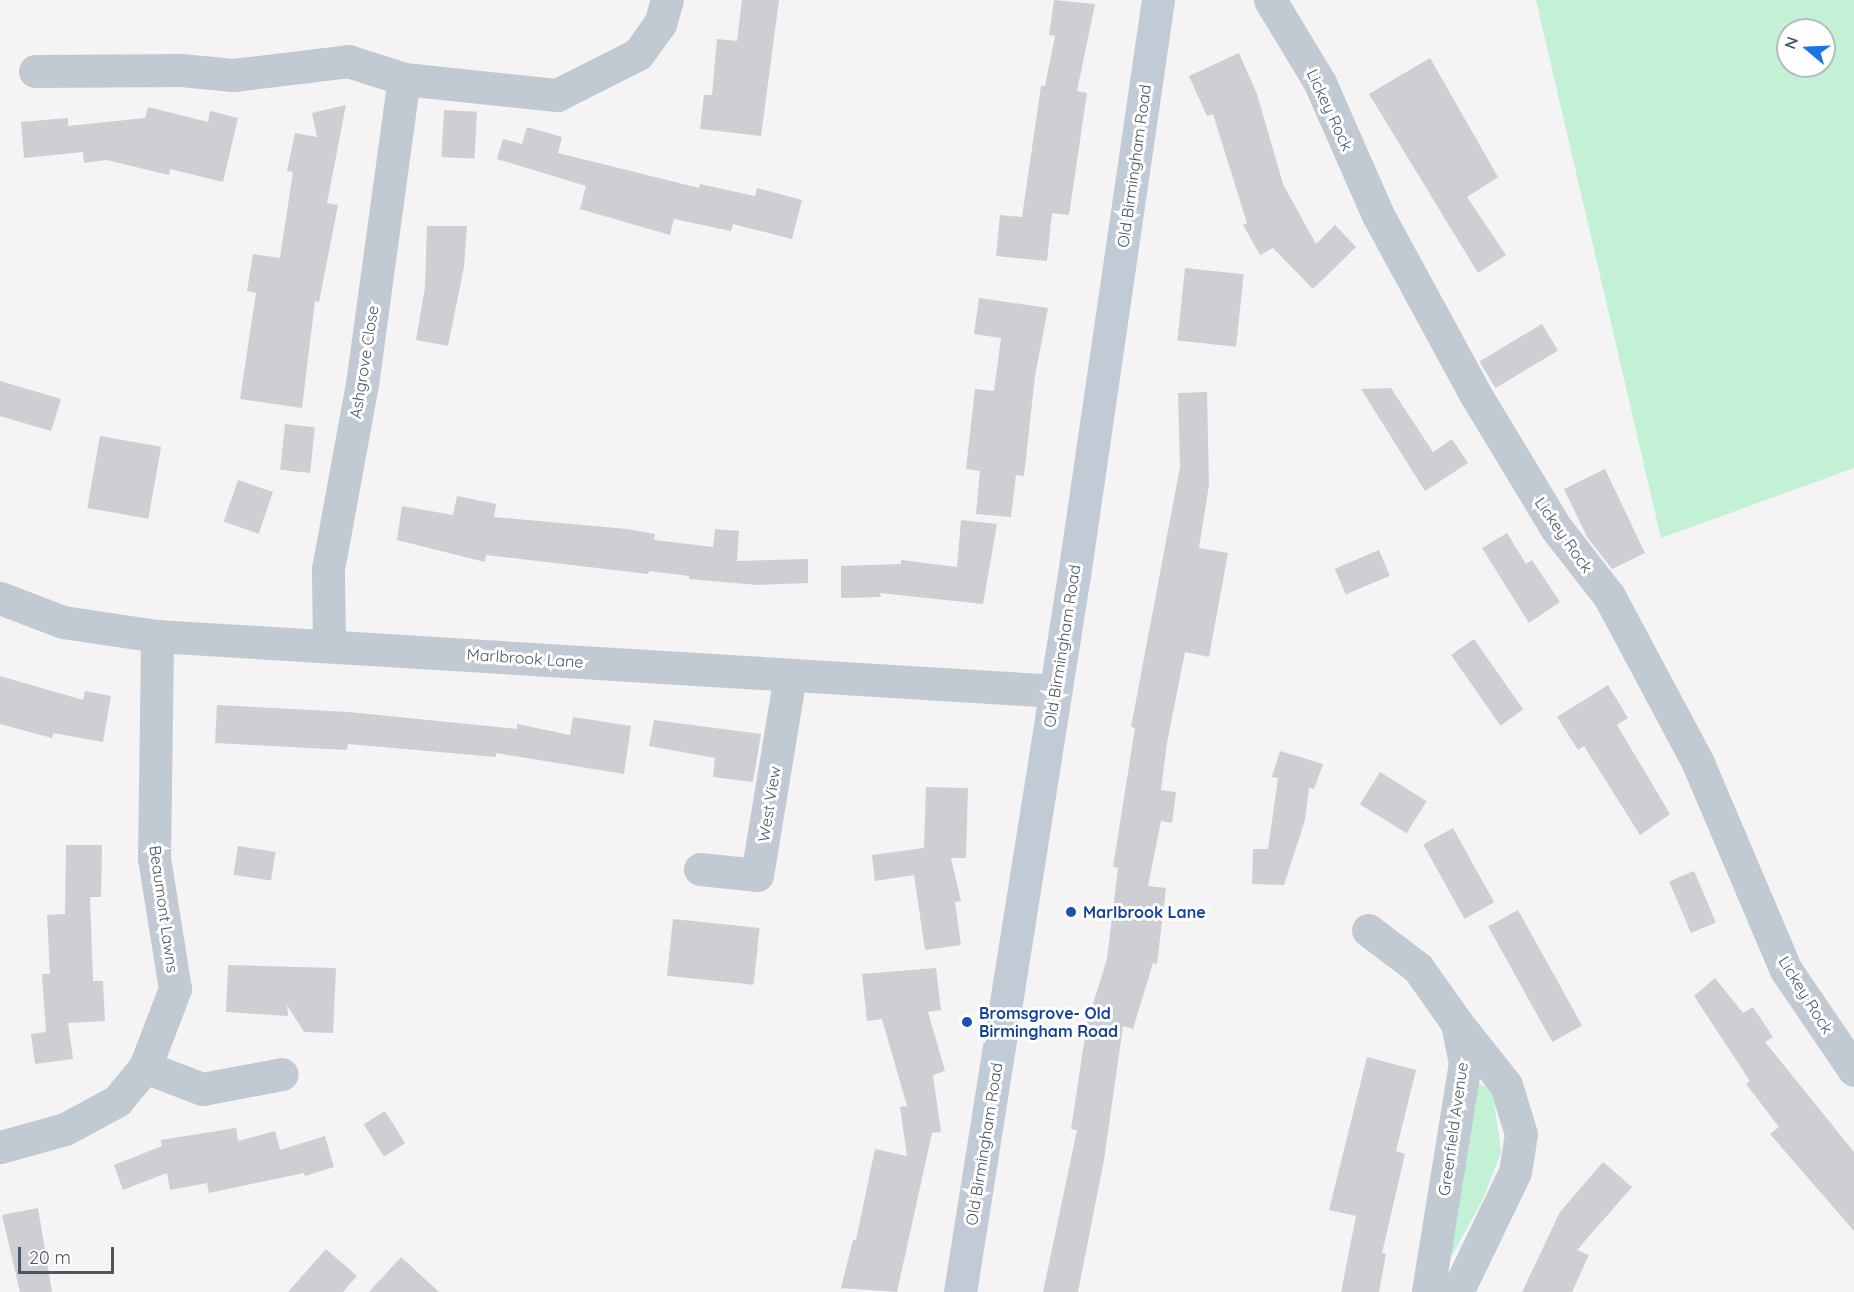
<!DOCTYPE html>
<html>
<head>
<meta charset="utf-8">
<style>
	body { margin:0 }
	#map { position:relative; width:1854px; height:1292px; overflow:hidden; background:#f5f3f3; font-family:Quicksand,sans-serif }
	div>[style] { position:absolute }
	.green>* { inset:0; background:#c3f1d5 }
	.building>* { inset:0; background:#cdcfd5; transform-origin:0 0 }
	.minor>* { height:33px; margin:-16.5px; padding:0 16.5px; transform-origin:16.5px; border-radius:16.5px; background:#c1cad2 }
	.secondary>* { height:33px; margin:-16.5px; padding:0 16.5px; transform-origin:16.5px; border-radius:16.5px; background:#c1cbd6 }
	.dots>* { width:16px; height:16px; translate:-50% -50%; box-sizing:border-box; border:3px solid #fff; border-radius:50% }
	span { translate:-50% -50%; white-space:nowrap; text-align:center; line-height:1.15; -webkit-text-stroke:6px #fff; paint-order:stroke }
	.street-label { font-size:16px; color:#4a5661 }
	.transit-label { font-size:16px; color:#164399; font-weight:700 }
	.left { translate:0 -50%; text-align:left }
	.north { position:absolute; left:1776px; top:18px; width:60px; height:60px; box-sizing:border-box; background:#fff; border:2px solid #b7bbc0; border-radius:50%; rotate:289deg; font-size:16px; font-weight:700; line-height:24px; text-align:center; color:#4a5661 }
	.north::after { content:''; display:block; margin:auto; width:21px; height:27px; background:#1a73e8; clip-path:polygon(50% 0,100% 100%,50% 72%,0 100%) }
	.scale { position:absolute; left:18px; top:1247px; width:96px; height:27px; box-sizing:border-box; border:3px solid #4a5661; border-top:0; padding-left:8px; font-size:18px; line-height:21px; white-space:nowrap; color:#4a5661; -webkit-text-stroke:4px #fff; paint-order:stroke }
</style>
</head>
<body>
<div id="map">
	<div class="green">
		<i style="clip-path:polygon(evenodd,1536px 0,1854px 0,1854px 468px,1661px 538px,1536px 0,1788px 30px,1824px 30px,1824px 66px,1788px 66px,1788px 30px)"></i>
		<i style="clip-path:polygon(1473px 1082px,1492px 1088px,1501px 1152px,1483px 1199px,1445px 1268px)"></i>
	</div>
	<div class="building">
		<i style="clip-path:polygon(742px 0,779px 0,761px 136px,700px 129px,704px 95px,712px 95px,717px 39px,737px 41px)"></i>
		<i style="clip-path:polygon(1054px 0,1095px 4px,1077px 91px,1087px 93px,1069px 215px,1052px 213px,1047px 261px,996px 256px,1000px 215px,1022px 217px,1041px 86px,1045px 86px,1055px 36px,1049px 35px)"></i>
		<i style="clip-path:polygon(1239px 53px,1257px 94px,1283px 184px,1316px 244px,1335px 225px,1356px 247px,1313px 289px,1273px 248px,1260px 255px,1243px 225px,1247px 223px,1213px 114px,1207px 116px,1189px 76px)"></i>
		<i style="clip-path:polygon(1430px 58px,1498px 177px,1467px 197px,1506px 255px,1478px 273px,1369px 94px)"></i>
		<i style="clip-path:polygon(346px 105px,327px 203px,338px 205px,319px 302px,315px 301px,302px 408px,240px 399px,256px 293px,247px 291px,253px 254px,280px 258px,293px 172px,287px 171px,295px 133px,317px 137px,312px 113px)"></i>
		<i style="clip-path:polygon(148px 107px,208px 122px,210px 111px,238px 118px,223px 182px,170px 169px,169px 175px,106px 160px,84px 163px,83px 152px,24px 158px,21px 122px,68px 118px,68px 126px,145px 118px)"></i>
		<i style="left:444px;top:110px;width:33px;height:47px;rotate:3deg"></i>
		<i style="clip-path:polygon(527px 127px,562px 137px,558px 153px,699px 188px,700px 184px,755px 196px,757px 188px,802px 200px,792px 239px,733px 224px,731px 231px,674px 219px,670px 235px,580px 209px,586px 186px,497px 159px,503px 139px,522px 144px)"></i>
		<i style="clip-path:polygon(427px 226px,467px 226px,464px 267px,448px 346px,416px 340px,425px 287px)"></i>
		<i style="left:1185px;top:268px;width:59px;height:73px;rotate:6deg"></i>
		<i style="clip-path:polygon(979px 298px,1048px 308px,1035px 376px,1024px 476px,1016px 475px,1011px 517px,976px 514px,980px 471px,966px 469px,975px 389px,994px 391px,1001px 338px,974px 334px)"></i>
		<i style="left:1542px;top:324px;width:31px;height:73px;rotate:59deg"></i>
		<i style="clip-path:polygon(0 381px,61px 399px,51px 431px,0 416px)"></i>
		<i style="clip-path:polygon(1391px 388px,1433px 452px,1452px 439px,1468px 463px,1425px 491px,1361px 389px)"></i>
		<i style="clip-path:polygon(1207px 392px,1209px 485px,1199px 548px,1228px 553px,1209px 657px,1185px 652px,1167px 743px,1161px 790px,1176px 792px,1172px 823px,1161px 821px,1148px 886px,1166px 888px,1157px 964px,1153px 963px,1133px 1029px,1123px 1026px,1104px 1160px,1078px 1292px,1043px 1292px,1077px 1130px,1071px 1129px,1087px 1023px,1107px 959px,1118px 868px,1113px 867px,1135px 728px,1131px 727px,1180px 467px,1178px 393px)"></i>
		<i style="left:285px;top:424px;width:30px;height:46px;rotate:6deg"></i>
		<i style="left:100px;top:436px;width:62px;height:73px;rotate:10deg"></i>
		<i style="clip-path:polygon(1605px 469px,1645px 553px,1612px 569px,1587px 537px,1564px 489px)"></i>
		<i style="left:238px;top:480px;width:37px;height:44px;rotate:19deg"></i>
		<i style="clip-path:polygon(457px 496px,496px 504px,494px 517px,627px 529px,655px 534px,654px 540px,713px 547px,715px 529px,739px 531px,737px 561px,808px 559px,808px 583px,758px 585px,689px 579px,689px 576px,649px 571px,648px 574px,486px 555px,485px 562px,397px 540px,402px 506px,453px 515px)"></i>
		<i style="clip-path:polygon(961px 520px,997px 524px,983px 604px,880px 593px,881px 597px,841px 598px,841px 566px,901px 564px,901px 560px,957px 567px)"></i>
		<i style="clip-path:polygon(1507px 533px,1526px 564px,1532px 560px,1560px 602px,1529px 623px,1482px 548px)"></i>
		<i style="left:1379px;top:550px;width:28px;height:48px;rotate:67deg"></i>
		<i style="left:1474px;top:639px;width:86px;height:28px;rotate:55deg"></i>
		<i style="clip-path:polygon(0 676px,83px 700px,85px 691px,111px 696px,103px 742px,53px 733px,52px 738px,0 724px)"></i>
		<i style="clip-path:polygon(1608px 685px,1628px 718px,1617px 725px,1670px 814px,1640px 835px,1584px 746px,1578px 750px,1557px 717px)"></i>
		<i style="clip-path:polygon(217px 705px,349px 712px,517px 729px,517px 724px,570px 735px,573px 717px,631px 726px,624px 774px,496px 753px,496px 757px,348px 744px,347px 750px,215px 743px)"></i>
		<i style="clip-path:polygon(654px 720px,761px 734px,753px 782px,713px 777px,715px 758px,649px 746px)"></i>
		<i style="clip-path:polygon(1280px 751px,1323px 764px,1314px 789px,1309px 788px,1305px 820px,1284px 885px,1252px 884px,1253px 849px,1268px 849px,1278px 778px,1272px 777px)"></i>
		<i style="left:1380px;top:772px;width:55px;height:38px;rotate:32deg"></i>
		<i style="clip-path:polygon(926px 787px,968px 788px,966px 858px,951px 858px,961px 901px,955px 902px,961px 945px,925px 950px,914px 875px,875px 881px,872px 855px,924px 848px)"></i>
		<i style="left:1453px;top:828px;width:85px;height:34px;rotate:61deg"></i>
		<i style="clip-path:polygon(66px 845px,102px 845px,101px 897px,90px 897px,93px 981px,103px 981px,105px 1021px,68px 1023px,73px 1059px,35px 1064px,31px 1034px,46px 1032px,42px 974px,50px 974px,47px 915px,65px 914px)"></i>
		<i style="left:238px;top:846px;width:38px;height:29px;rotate:9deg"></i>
		<i style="left:1694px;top:871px;width:56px;height:27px;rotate:67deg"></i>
		<i style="left:1518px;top:910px;width:132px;height:34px;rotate:61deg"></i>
		<i style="left:673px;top:919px;width:87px;height:57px;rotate:6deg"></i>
		<i style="clip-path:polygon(228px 965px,336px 968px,333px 1033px,304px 1032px,287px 1005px,288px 1016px,226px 1012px)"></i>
		<i style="clip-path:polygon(936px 968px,941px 1010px,928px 1012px,945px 1071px,933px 1075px,941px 1132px,932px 1133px,897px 1292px,841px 1288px,853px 1240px,856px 1240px,875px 1149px,907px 1156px,900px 1107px,907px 1106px,882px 1019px,867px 1021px,862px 974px)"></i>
		<i style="clip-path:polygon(1715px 978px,1743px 1013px,1753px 1007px,1773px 1037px,1765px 1042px,1854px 1152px,1854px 1231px,1770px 1134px,1779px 1127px,1746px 1084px,1750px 1081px,1694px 996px)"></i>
		<i style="clip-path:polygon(1367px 1057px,1416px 1070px,1396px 1151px,1405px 1154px,1382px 1253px,1386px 1254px,1379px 1292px,1341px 1292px,1356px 1216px,1329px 1210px)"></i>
		<i style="left:385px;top:1111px;width:38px;height:25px;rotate:58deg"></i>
		<i style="clip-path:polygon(236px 1128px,238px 1141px,275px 1131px,280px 1150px,325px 1136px,334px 1167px,305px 1176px,304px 1173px,209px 1193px,207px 1183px,170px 1190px,167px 1173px,123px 1190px,114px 1165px,162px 1146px,161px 1140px)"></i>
		<i style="clip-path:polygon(1603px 1162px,1632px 1187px,1577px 1250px,1589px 1255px,1572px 1292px,1522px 1292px,1560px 1212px)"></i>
		<i style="clip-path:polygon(38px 1208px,52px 1292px,20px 1292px,2px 1215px)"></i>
		<i style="clip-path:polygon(326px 1249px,357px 1276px,343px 1292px,288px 1292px)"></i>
		<i style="clip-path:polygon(401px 1257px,439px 1292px,369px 1292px)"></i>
	</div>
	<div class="minor">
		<i style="left:1270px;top:0;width:97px;rotate:58.9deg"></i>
		<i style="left:1320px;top:83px;width:144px;rotate:66.3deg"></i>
		<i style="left:1378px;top:215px;width:207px;rotate:61.5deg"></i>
		<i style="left:1477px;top:397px;width:153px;rotate:58.9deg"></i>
		<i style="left:1556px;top:528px;width:86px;rotate:52.1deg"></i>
		<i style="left:1609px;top:596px;width:189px;rotate:61.9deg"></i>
		<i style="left:1698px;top:763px;width:225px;rotate:67deg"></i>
		<i style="left:1786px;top:970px;width:121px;rotate:55.8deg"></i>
		<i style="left:35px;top:71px;width:146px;rotate:-0.4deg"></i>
		<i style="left:181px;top:70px;width:52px;rotate:5.5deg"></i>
		<i style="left:233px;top:75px;width:116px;rotate:-6.9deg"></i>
		<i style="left:348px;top:61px;width:59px;rotate:17.8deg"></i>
		<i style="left:0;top:598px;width:67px;rotate:20.9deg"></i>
		<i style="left:63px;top:622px;width:95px;rotate:8.5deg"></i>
		<i style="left:157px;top:636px;width:900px;rotate:3.5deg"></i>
		<i style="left:329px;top:645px;width:76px;rotate:-90.8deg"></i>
		<i style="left:328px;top:569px;width:188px;rotate:-79.6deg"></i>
		<i style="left:362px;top:384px;width:308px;rotate:-82.2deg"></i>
		<i style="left:404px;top:79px;width:154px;rotate:6deg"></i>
		<i style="left:557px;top:95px;width:91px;rotate:-26.8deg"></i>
		<i style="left:638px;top:54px;width:37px;rotate:-54deg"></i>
		<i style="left:660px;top:24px;width:25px;rotate:-74deg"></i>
		<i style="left:700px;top:869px;width:57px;rotate:6deg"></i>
		<i style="left:757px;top:875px;width:203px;rotate:-80.6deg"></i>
		<i style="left:1368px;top:930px;width:63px;rotate:37.2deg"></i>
		<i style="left:1418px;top:968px;width:67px;rotate:54.7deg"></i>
		<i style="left:1457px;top:1023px;width:41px;rotate:78.7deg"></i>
		<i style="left:1465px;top:1063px;width:232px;rotate:99.2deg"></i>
		<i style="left:145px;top:1067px;width:61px;rotate:21.1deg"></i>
		<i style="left:202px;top:1089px;width:81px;rotate:-10.6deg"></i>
		<i style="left:0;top:1147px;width:67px;rotate:-15.5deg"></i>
		<i style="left:65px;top:1129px;width:59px;rotate:-28.3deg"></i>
		<i style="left:117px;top:1101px;width:44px;rotate:-50.5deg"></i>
		<i style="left:145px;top:1067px;width:84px;rotate:-69deg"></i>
		<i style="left:175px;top:989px;width:133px;rotate:-99.1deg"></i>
		<i style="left:154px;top:858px;width:222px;rotate:-89.2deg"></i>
		<i style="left:1457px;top:1292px;width:133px;rotate:-64.2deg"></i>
		<i style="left:1515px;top:1172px;width:38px;rotate:-81deg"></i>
		<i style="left:1521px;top:1134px;width:51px;rotate:-107deg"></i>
		<i style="left:1506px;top:1085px;width:74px;rotate:-128.4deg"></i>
	</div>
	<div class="secondary">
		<i style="left:960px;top:1292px;width:726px;rotate:-80.97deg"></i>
		<i style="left:1074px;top:575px;width:581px;rotate:-81.69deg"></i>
	</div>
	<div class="dots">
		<i style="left:1071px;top:912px;background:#1a4fb4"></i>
		<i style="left:967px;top:1022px;background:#1a4fb4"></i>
	</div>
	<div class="street-label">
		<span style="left:1330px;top:110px;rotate:65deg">Lickey Rock</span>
		<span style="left:1134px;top:166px;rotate:-82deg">Old Birmingham Road</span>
		<span style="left:364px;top:362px;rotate:-81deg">Ashgrove Close</span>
		<span style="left:1564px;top:535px;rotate:55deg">Lickey Rock</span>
		<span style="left:1062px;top:646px;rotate:-81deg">Old Birmingham Road</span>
		<span style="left:525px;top:658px;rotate:4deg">Marlbrook Lane</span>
		<span style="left:769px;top:804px;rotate:-81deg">West View</span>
		<span style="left:164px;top:909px;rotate:82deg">Beaumont Lawns</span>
		<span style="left:1806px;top:995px;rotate:58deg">Lickey Rock</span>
		<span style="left:1453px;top:1129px;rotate:-82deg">Greenfield Avenue</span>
		<span style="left:984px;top:1144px;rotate:-81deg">Old Birmingham Road</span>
	</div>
	<div class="transit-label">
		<span class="left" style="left:1083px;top:912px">Marlbrook Lane</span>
		<span class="left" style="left:979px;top:1022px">Bromsgrove- Old<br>Birmingham Road</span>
	</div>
	<div class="north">N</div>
	<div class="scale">20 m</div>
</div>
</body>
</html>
